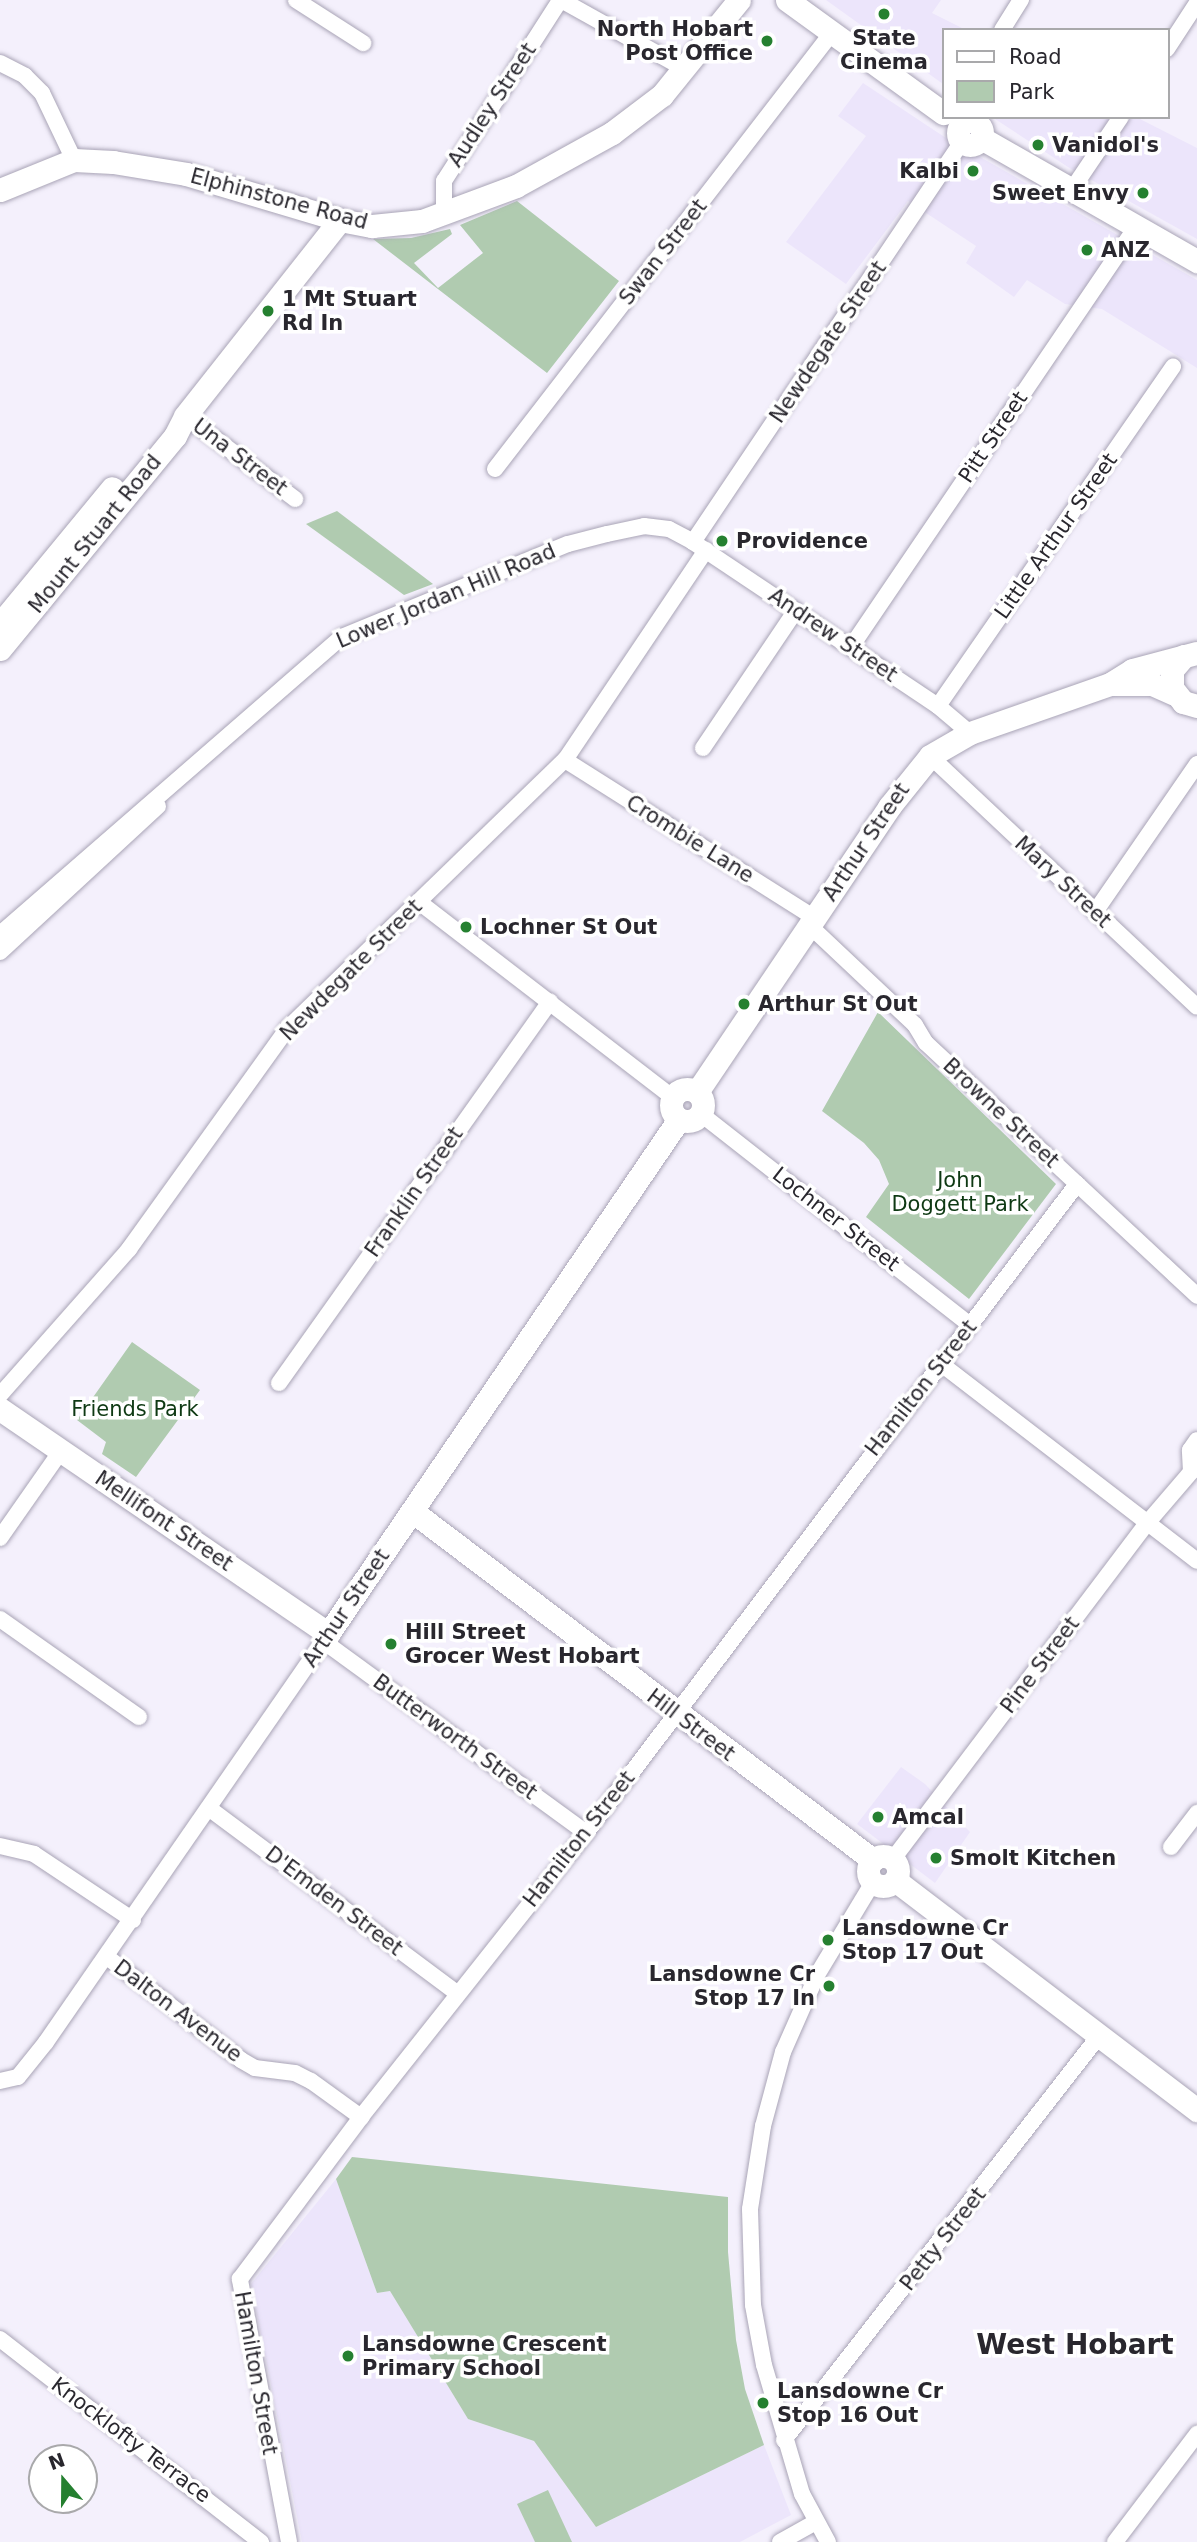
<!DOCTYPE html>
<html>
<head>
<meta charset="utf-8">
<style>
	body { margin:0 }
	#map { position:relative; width:1197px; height:2542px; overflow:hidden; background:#f4f0fc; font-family:"DejaVu Sans",sans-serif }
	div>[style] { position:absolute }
	.built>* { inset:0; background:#ece5fb }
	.green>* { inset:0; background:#b0cbb0 }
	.roads { filter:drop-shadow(0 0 2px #a9a4b6) drop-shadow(0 0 2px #a9a4b6) }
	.street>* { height:16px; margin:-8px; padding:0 8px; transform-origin:8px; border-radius:8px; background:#fff }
	.secondary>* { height:23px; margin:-11.5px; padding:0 11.5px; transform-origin:11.5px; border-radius:11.5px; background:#fff }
	.secondary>.ring { margin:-11.5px; padding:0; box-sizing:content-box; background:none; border:23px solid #fff; border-radius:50% }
	.dots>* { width:19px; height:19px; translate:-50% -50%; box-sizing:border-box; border:4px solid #fff; border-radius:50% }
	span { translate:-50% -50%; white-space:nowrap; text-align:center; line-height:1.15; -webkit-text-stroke:7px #fff; paint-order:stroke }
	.poi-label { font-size:21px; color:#29272e; font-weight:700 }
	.right { translate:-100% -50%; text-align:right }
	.left { translate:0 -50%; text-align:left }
	.street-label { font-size:21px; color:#29272e }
	.park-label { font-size:21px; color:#0e3913 }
	.district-label { font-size:28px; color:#29272e; font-weight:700 }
	.legend { position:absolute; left:942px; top:28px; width:228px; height:91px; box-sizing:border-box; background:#fff; border:2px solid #a9a9ab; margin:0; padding:9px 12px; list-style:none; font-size:21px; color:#29272e }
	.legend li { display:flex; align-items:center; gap:14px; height:35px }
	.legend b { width:35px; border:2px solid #a9a9ab }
	.north { position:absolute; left:28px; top:2444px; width:70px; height:70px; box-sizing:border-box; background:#fff; border:2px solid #a9a9ab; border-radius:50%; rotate:340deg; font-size:19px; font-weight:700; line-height:28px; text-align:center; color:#29272e }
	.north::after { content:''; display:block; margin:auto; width:24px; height:32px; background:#258030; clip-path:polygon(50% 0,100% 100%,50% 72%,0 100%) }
</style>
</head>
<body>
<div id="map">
	<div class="built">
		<i style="clip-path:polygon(826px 0,941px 0,932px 13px,966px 30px,943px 30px,943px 84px)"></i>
		<i style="clip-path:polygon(863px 83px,943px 136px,1197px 280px,1197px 368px,1102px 309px,1065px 304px,1027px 280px,1014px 297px,966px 263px,976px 246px,908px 201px,846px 284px,786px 242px,866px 136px,838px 116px)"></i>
		<i style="clip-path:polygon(992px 117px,1136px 117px,1197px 148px,1197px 239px,1068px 167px)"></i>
		<i style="clip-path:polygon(901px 1767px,925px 1784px,970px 1832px,935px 1883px,857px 1824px)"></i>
		<i style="clip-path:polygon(336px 2179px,377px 2293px,390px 2291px,468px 2419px,534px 2441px,596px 2527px,764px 2445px,791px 2515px,740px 2542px,302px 2542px,251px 2284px)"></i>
	</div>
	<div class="green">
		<i style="clip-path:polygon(517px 201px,619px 281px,547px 373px,373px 239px,411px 238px,450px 229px,452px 234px,414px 263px,438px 288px,483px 253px,460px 225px)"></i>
		<i style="clip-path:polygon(337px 511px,433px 584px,404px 595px,306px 524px)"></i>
		<i style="clip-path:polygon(878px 1012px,1056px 1184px,969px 1299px,866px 1217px,889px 1184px,879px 1160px,864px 1143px,822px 1111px)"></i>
		<i style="clip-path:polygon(132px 1342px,200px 1390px,136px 1477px,102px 1454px,106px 1442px,77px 1420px)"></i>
		<i style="clip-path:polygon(352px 2157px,728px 2197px,728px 2252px,736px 2340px,745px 2389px,764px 2445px,596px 2527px,534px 2441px,468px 2419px,390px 2291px,377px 2293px,336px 2179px)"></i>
		<i style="clip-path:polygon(548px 2490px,572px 2542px,535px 2542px,517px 2504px)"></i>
	</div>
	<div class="roads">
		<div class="street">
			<i style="left:296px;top:0;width:80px;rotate:32.7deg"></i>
			<i style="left:561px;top:0;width:142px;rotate:29.1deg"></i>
			<i style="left:1002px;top:30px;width:36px;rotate:-58deg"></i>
			<i style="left:1167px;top:49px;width:55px;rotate:-56.9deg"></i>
			<i style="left:0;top:63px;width:28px;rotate:27deg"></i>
			<i style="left:25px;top:76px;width:24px;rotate:45deg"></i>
			<i style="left:42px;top:93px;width:74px;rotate:64.5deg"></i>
			<i style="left:1071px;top:191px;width:89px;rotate:-56deg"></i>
			<i style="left:444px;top:215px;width:34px;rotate:-90deg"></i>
			<i style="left:444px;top:181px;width:215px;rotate:-57.3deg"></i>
			<i style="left:185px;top:416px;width:138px;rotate:37deg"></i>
			<i style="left:495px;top:469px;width:550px;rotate:-52.32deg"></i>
			<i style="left:693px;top:542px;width:483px;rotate:-56.1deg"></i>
			<i style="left:851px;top:647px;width:508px;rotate:-55.84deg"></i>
			<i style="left:938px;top:706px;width:413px;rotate:-55.3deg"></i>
			<i style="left:703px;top:748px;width:166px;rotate:-56deg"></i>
			<i style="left:930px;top:756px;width:366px;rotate:43.2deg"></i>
			<i style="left:565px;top:760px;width:296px;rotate:32.3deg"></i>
			<i style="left:419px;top:902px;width:319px;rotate:37.6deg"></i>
			<i style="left:1095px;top:912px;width:180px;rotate:-55.4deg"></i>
			<i style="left:810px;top:926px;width:144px;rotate:43.3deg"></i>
			<i style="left:915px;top:1025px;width:21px;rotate:59deg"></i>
			<i style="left:926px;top:1043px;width:371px;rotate:43deg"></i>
			<i style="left:0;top:934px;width:453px;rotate:-41deg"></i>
			<i style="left:342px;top:637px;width:244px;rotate:-22.4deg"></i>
			<i style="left:568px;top:544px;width:40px;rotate:-14.4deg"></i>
			<i style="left:607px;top:534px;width:38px;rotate:-12deg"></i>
			<i style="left:644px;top:526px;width:25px;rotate:7deg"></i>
			<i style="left:669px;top:529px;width:27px;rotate:28deg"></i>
			<i style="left:693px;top:542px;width:295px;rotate:33.8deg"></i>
			<i style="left:938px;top:706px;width:42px;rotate:40.2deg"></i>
			<i style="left:0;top:952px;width:215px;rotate:-42.7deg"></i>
			<i style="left:701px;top:1114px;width:342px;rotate:38.1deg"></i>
			<i style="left:940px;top:1363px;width:324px;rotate:37.6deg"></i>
			<i style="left:279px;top:1383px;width:468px;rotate:-54.6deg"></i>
			<i style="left:0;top:1395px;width:195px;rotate:-48.5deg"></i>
			<i style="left:129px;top:1249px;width:272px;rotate:-54.3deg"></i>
			<i style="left:288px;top:1028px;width:385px;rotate:-44.1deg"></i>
			<i style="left:565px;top:760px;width:253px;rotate:-56.1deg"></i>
			<i style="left:1191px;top:1472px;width:22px;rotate:-93deg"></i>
			<i style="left:1190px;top:1450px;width:12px;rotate:-55deg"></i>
			<i style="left:0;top:1538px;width:106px;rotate:-55deg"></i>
			<i style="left:0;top:1619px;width:170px;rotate:35.2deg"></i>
			<i style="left:323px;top:1641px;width:326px;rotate:36.1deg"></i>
			<i style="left:210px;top:1809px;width:308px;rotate:36.7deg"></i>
			<i style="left:0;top:1846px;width:35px;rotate:13deg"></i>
			<i style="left:34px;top:1854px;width:119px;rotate:33.7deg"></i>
			<i style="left:1171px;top:1847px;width:43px;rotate:-52.6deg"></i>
			<i style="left:893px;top:1859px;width:424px;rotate:-52.9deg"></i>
			<i style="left:1149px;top:1521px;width:74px;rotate:-49.4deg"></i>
			<i style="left:107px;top:1957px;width:169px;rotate:37.5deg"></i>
			<i style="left:241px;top:2060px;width:16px;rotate:30deg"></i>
			<i style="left:255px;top:2068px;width:40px;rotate:7.1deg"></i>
			<i style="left:295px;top:2073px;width:18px;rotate:27deg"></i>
			<i style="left:311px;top:2081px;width:62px;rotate:35.8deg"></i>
			<i style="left:0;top:2081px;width:18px;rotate:-13deg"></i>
			<i style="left:18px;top:2077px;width:45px;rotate:-51.3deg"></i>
			<i style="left:46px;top:2042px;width:496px;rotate:-55.3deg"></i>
			<i style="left:0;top:2339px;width:331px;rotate:37.9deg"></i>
			<i style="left:784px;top:2440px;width:512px;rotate:-52.06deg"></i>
			<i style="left:289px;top:2542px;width:268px;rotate:-100.6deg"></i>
			<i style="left:240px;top:2279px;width:202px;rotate:-53.2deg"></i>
			<i style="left:361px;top:2117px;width:362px;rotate:-51.6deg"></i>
			<i style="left:586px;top:1833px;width:814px;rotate:-52.89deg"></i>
			<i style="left:780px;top:2542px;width:41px;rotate:-29.1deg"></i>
			<i style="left:828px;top:2542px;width:55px;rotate:-118.4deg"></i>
			<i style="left:802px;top:2494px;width:134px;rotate:-106.4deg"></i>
			<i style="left:764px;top:2365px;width:61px;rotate:-100.4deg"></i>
			<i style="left:753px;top:2305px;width:96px;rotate:-91.8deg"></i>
			<i style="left:750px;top:2209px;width:84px;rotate:-81.1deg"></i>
			<i style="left:763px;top:2126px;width:77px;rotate:-74.9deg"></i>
			<i style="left:783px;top:2052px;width:84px;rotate:-66.2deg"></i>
			<i style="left:817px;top:1975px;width:109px;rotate:-58.9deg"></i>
			<i style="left:1115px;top:2542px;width:136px;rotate:-52.8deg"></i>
		</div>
		<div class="secondary">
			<i style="left:787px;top:0;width:193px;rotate:35.9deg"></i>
			<i class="ring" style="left:958px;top:121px;width:1px;height:1px"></i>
			<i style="left:981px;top:138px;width:249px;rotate:29.7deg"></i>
			<i style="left:0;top:190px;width:80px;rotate:-22.1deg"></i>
			<i style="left:74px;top:160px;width:39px;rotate:3deg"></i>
			<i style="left:113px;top:162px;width:74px;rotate:9.3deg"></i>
			<i style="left:186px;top:174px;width:161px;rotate:16.6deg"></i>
			<i style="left:340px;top:220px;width:33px;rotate:11deg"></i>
			<i style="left:372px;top:226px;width:50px;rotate:-5.7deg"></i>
			<i style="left:422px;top:221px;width:100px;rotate:-20.4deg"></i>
			<i style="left:516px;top:186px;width:110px;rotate:-28.9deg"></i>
			<i style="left:612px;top:133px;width:63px;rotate:-37.2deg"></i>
			<i style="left:662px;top:95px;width:122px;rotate:-51deg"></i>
			<i style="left:0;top:624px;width:176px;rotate:-50.5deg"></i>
			<i style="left:0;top:649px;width:276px;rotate:-50.6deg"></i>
			<i style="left:175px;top:436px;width:22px;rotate:-63deg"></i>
			<i style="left:185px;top:416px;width:250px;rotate:-51.7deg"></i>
			<i style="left:1184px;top:656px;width:18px;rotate:131deg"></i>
			<i style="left:1172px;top:670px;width:18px;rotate:90deg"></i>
			<i style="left:1172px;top:688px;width:18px;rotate:52deg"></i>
			<i style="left:1183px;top:702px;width:15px;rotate:16deg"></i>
			<i style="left:1113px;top:684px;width:39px"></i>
			<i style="left:1152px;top:684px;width:24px;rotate:24deg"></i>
			<i class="ring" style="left:671px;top:1089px;width:9px;height:9px"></i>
			<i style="left:697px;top:1092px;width:344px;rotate:-56deg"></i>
			<i style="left:889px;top:807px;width:65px;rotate:-51.2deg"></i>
			<i style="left:930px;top:756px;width:46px;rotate:-29.9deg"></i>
			<i style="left:970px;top:733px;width:148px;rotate:-19.3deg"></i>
			<i style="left:1110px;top:684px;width:26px;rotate:-32deg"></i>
			<i style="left:1132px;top:670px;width:67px;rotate:-14.7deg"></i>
			<i style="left:0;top:1409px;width:398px;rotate:34.4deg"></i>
			<i style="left:328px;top:1634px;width:623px;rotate:-55.72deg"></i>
			<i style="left:412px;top:1511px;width:578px;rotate:37.13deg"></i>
			<i class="ring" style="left:868px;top:1856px;width:7px;height:7px"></i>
			<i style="left:895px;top:1880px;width:380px;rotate:37.3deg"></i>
		</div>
	</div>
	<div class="dots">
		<i style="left:884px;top:14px;background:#258030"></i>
		<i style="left:767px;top:41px;background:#258030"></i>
		<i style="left:1038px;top:145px;background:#258030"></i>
		<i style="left:973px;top:171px;background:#258030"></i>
		<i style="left:1143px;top:193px;background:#258030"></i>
		<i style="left:1087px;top:250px;background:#258030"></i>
		<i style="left:268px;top:311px;background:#258030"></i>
		<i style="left:722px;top:541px;background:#258030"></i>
		<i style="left:466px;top:927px;background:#258030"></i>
		<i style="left:744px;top:1004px;background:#258030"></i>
		<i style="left:391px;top:1644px;background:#258030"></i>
		<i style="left:878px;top:1817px;background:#258030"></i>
		<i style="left:936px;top:1858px;background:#258030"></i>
		<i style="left:828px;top:1940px;background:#258030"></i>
		<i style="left:829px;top:1986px;background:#258030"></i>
		<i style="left:348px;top:2356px;background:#258030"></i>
		<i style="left:763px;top:2403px;background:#258030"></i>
	</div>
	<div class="poi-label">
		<span class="right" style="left:753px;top:41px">North Hobart<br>Post Office</span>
		<span style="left:884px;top:50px">State<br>Cinema</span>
		<span class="left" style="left:1052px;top:145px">Vanidol's</span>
		<span class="right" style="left:959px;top:171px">Kalbi</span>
		<span class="right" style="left:1129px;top:193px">Sweet Envy</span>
		<span class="left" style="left:1101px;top:250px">ANZ</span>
		<span class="left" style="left:282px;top:311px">1 Mt Stuart<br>Rd In</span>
		<span class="left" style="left:736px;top:541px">Providence</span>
		<span class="left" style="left:480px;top:927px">Lochner St Out</span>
		<span class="left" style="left:758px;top:1004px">Arthur St Out</span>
		<span class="left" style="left:405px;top:1644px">Hill Street<br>Grocer West Hobart</span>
		<span class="left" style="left:892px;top:1817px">Amcal</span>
		<span class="left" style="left:950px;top:1858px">Smolt Kitchen</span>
		<span class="left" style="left:842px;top:1940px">Lansdowne Cr<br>Stop 17 Out</span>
		<span class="right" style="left:815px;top:1986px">Lansdowne Cr<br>Stop 17 In</span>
		<span class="left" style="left:362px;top:2356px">Lansdowne Crescent<br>Primary School</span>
		<span class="left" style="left:777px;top:2403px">Lansdowne Cr<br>Stop 16 Out</span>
	</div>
	<div class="street-label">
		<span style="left:492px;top:105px;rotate:-57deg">Audley Street</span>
		<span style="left:279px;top:199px;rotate:15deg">Elphinstone Road</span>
		<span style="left:663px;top:252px;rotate:-52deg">Swan Street</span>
		<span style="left:828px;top:342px;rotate:-56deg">Newdegate Street</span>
		<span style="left:993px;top:437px;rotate:-56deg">Pitt Street</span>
		<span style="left:240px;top:457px;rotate:37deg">Una Street</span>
		<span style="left:95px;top:534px;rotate:-51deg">Mount Stuart Road</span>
		<span style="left:1056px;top:536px;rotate:-55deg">Little Arthur Street</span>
		<span style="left:446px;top:596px;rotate:-23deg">Lower Jordan Hill Road</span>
		<span style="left:833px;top:635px;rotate:34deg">Andrew Street</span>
		<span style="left:690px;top:839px;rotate:32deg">Crombie Lane</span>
		<span style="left:866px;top:842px;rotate:-56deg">Arthur Street</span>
		<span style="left:1063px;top:882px;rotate:43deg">Mary Street</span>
		<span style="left:351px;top:970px;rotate:-45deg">Newdegate Street</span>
		<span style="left:1001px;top:1113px;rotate:43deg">Browne Street</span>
		<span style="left:414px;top:1192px;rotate:-55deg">Franklin Street</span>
		<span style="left:836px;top:1219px;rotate:38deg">Lochner Street</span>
		<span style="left:921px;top:1388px;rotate:-52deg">Hamilton Street</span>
		<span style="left:164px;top:1521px;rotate:34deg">Mellifont Street</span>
		<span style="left:346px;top:1608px;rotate:-56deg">Arthur Street</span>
		<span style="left:1040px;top:1665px;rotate:-53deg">Pine Street</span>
		<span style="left:691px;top:1725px;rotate:37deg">Hill Street</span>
		<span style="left:455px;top:1737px;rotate:36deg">Butterworth Street</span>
		<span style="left:579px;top:1839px;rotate:-52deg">Hamilton Street</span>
		<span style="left:334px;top:1901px;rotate:37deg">D'Emden Street</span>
		<span style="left:178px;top:2011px;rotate:37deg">Dalton Avenue</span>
		<span style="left:943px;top:2239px;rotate:-52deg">Petty Street</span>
		<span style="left:256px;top:2373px;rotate:80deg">Hamilton Street</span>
		<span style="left:131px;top:2440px;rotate:37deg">Knocklofty Terrace</span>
	</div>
	<div class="park-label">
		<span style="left:960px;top:1192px">John<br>Doggett Park</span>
		<span style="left:135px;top:1409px">Friends Park</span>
	</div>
	<div class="district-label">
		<span style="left:1075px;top:2345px">West Hobart</span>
	</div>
	<ul class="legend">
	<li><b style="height:9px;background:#fff"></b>Road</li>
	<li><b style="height:19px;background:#b0cbb0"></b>Park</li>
	</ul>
	<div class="north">N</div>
</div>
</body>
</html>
